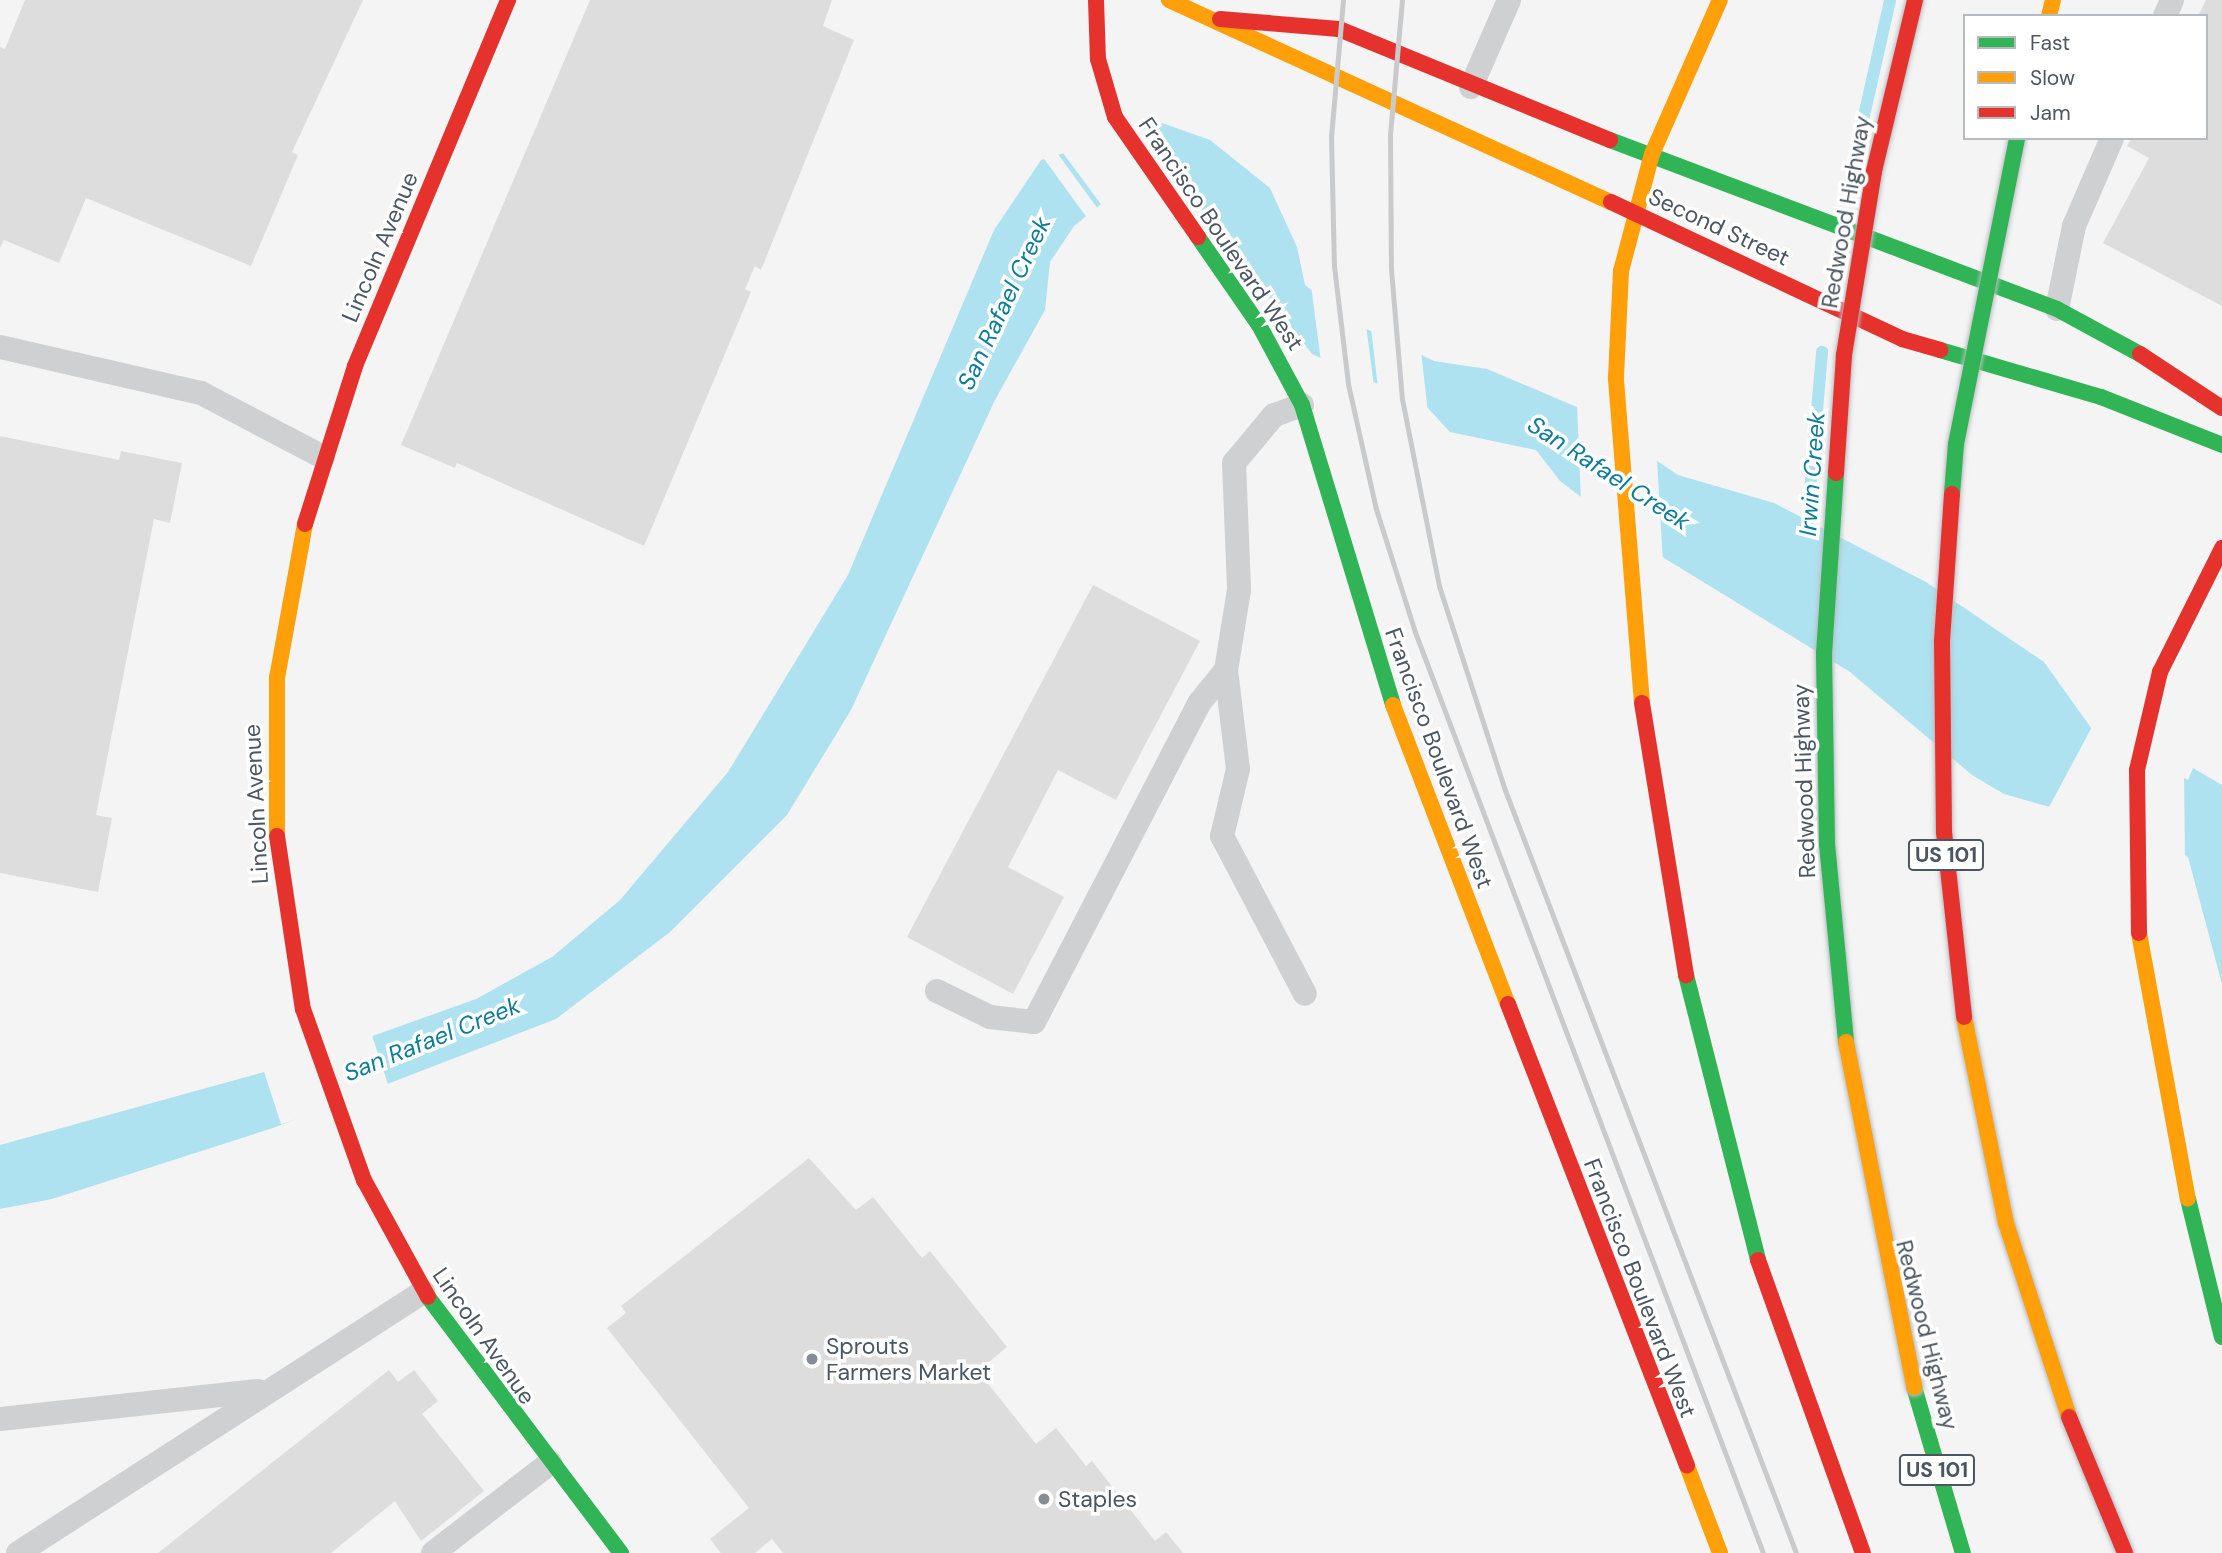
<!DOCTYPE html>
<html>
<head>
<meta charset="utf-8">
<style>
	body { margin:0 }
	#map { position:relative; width:2222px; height:1553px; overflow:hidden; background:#f4f4f4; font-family:"DM Sans",sans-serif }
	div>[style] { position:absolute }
	.water>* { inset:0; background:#aee2f0 }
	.pier>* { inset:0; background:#f4f4f4; transform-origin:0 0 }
	.stream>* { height:12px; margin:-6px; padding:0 6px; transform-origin:6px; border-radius:6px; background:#aee2f0 }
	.building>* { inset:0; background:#ddddde }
	.lane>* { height:24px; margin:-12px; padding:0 12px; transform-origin:12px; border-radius:12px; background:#ced0d2 }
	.fast>* { height:16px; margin:-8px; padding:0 8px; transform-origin:8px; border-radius:8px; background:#30b455 }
	.slow>* { height:16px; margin:-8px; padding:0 8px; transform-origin:8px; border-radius:8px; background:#ff9f0a }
	.jam>* { height:16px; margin:-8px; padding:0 8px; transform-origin:8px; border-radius:8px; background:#e5322d }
	.rail>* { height:5px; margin:-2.5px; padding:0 2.5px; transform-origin:2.5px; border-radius:2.5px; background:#c9cacc }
	.bridges { filter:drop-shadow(0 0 2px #b9bec3) drop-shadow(0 0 2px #b9bec3) }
	.fast-bridge>* { height:16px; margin:-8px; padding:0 8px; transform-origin:8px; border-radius:8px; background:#30b455 }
	.slow-bridge>* { height:16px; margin:-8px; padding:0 8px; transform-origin:8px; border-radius:8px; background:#ff9f0a }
	.jam-bridge>* { height:16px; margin:-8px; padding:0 8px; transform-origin:8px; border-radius:8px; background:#e5322d }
	.dots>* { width:19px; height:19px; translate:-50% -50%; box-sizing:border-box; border:4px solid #fff; border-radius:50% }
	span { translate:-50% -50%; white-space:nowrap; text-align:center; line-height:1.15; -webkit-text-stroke:7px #fff; paint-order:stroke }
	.shield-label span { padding:2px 5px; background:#fff; border:2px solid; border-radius:5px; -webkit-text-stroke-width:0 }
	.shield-label { font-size:21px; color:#4a5661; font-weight:700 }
	.street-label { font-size:23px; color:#4a5661 }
	.poi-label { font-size:23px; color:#4a5661 }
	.left { translate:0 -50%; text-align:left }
	.water-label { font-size:24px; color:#0c7c9b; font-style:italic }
	.legend { position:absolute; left:1963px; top:14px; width:245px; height:126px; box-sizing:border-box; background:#fff; border:2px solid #b7bbc0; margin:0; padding:9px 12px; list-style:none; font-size:21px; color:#4a5661 }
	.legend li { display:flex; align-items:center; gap:14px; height:35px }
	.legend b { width:35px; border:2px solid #b7bbc0 }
</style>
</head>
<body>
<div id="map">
	<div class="water">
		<i style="clip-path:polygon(1162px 123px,1210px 140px,1270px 188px,1297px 247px,1305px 285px,1354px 323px,1434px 361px,1487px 369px,1577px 407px,1678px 475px,1774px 503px,1926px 582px,2044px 662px,2094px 732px,2188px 780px,2193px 768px,2222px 785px,2222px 984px,2188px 857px,2144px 828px,2083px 806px,2050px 807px,2004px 794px,1972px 775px,1850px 672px,1651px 550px,1560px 481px,1536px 450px,1450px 432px,1426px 406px,1312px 354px,1183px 185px,1127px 183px,1074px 226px,1050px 262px,1045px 310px,995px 400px,851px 710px,787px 815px,670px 932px,556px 1019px,273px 1128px,52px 1199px,0 1209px,0 1145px,297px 1063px,476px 999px,552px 957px,620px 900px,728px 772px,848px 575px,994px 230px,1041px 160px)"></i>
	</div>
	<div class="pier">
		<i style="clip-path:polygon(1156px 121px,1187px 195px,1181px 188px,1128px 186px,1103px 207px,1060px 149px)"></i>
		<i style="left:1055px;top:150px;width:74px;height:14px;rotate:54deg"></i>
		<i style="clip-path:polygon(1311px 285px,1366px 325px,1374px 386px,1321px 362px)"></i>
		<i style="clip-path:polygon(1371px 328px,1421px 351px,1428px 413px,1378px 388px)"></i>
		<i style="clip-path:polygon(1577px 403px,1657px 459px,1663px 563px,1581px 502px)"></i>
		<i style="clip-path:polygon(2093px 725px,2184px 774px,2185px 859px,2143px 832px,2083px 809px,2048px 809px)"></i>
		<i style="left:370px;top:1029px;width:63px;height:114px;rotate:72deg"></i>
	</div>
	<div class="stream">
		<i style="left:1850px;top:178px;width:182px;rotate:-77.3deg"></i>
		<i style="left:1806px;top:536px;width:185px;rotate:-85deg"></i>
	</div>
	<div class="building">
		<i style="clip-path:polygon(25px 0,363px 0,292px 152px,298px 155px,251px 266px,86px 198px,59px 263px,4px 240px,0 248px,0 47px,5px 49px)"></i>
		<i style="clip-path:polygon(590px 0,832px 0,823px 26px,854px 40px,761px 270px,755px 266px,745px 289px,751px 292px,644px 546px,457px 463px,455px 468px,401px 445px)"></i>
		<i style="clip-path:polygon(2206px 0,2222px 0,2222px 306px,2103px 243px,2149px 158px,2127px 146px,2132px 138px,2206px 138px,2206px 16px,2198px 16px)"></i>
		<i style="clip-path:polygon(0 436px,119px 460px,121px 451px,182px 463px,170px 523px,154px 519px,96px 815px,112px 818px,98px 892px,0 873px)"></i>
		<i style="clip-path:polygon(1093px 585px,1200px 641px,1116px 800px,1058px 770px,1008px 867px,1064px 897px,1013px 994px,907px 937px)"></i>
		<i style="clip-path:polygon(809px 1158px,856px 1210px,873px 1197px,922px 1258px,930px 1251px,1007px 1347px,978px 1371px,1036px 1444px,1056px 1428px,1086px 1466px,1092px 1461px,1155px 1541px,1166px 1532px,1183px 1553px,783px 1553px,772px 1539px,755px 1553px,721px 1553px,710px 1539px,749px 1508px,607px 1328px,626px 1313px,621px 1306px)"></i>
		<i style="clip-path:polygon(389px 1370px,398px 1382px,414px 1370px,438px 1401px,422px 1414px,484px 1491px,421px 1541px,395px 1501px,331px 1553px,158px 1553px)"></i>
	</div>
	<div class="lane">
		<i style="left:2165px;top:16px;width:17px;rotate:-66deg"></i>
		<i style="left:1471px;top:87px;width:95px;rotate:-66.4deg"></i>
		<i style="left:2057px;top:309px;width:85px;rotate:-78.4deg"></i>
		<i style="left:2074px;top:226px;width:96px;rotate:-66.6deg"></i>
		<i style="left:0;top:347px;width:206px;rotate:12.9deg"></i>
		<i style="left:201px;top:393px;width:138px;rotate:27.7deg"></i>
		<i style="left:1302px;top:405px;width:30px;rotate:160deg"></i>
		<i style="left:1274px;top:415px;width:62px;rotate:129.8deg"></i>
		<i style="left:1234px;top:463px;width:127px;rotate:87.7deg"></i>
		<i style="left:1239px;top:590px;width:81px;rotate:99.2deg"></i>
		<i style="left:1226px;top:670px;width:100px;rotate:83.1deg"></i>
		<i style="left:1238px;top:769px;width:69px;rotate:103.4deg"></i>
		<i style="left:1222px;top:836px;width:178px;rotate:62.3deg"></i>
		<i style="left:937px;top:991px;width:59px;rotate:26.1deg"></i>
		<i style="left:990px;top:1017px;width:44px;rotate:6.5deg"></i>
		<i style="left:1034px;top:1022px;width:360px;rotate:-62.6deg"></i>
		<i style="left:1200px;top:702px;width:41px;rotate:-50.9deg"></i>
		<i style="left:0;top:1419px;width:260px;rotate:-6.2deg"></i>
		<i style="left:18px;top:1553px;width:482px;rotate:-32.8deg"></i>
		<i style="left:433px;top:1553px;width:148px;rotate:-37.6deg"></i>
	</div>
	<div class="fast">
		<i style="left:1610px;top:140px;width:478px;rotate:20.7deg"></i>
		<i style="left:2057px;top:309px;width:94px;rotate:28.5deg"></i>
		<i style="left:1198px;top:237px;width:107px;rotate:55.3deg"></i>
		<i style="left:1259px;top:325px;width:91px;rotate:61.7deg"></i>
		<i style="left:1302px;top:405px;width:313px;rotate:73.1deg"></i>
		<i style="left:1940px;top:350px;width:168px;rotate:16.3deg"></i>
		<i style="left:2101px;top:397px;width:130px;rotate:21.6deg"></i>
		<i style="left:1686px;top:975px;width:294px;rotate:75.8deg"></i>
		<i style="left:2188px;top:1199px;width:142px;rotate:76.2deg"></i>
		<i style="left:428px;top:1297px;width:321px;rotate:53deg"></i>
		<i style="left:1914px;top:1387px;width:173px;rotate:73.6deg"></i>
	</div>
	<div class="slow">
		<i style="left:1169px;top:0;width:486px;rotate:24.6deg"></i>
		<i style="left:2049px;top:16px;width:16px;rotate:-76deg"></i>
		<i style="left:1652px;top:154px;width:168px;rotate:-66.2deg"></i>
		<i style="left:1642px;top:703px;width:327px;rotate:-94.6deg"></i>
		<i style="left:1616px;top:377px;width:106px;rotate:-87.3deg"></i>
		<i style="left:1621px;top:271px;width:121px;rotate:-75.2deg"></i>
		<i style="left:1393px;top:705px;width:320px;rotate:69deg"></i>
		<i style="left:277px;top:836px;width:158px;rotate:-90deg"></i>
		<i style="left:277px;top:678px;width:157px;rotate:-79.7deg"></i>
		<i style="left:2139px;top:933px;width:270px;rotate:79.6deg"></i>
		<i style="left:1687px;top:1466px;width:93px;rotate:69.2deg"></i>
	</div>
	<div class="jam">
		<i style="left:1096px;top:0;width:59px;rotate:88.1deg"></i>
		<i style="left:1098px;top:59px;width:60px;rotate:73.7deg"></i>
		<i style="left:1115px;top:117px;width:146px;rotate:55.3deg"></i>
		<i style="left:1220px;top:19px;width:119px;rotate:4.8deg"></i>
		<i style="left:1339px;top:29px;width:293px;rotate:22.3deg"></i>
		<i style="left:1611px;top:202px;width:322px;rotate:25.2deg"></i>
		<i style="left:1902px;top:339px;width:40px;rotate:16deg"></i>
		<i style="left:2140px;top:354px;width:98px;rotate:33.4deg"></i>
		<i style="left:305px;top:524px;width:166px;rotate:-72.4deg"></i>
		<i style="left:355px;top:366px;width:397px;rotate:-67.3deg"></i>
		<i style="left:1642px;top:703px;width:276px;rotate:80.8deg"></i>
		<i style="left:277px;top:836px;width:175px;rotate:81.5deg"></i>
		<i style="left:303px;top:1009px;width:182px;rotate:70.4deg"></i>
		<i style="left:364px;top:1180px;width:133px;rotate:61.3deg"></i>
		<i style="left:2139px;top:933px;width:163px;rotate:-90.7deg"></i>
		<i style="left:2137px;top:770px;width:101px;rotate:-76.8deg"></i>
		<i style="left:2160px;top:672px;width:139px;rotate:-63.4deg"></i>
		<i style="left:1508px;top:1004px;width:495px;rotate:68.8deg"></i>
		<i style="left:1758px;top:1260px;width:311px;rotate:70.3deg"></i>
	</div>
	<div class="rail">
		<i style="left:1343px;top:0;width:137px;rotate:95deg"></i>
		<i style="left:1331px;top:136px;width:130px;rotate:88.7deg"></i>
		<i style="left:1334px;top:266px;width:119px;rotate:83.2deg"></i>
		<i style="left:1348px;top:384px;width:128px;rotate:77.4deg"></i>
		<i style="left:1376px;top:509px;width:129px;rotate:72.4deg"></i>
		<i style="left:1415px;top:632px;width:985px;rotate:69.3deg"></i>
		<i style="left:1402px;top:0;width:136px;rotate:95.1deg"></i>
		<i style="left:1390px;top:135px;width:134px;rotate:89.6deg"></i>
		<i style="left:1391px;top:269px;width:130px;rotate:85.2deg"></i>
		<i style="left:1402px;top:399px;width:191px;rotate:78.8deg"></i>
		<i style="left:1439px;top:586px;width:214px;rotate:72.1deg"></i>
		<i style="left:1505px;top:790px;width:817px;rotate:69.12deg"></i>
	</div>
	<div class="bridges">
		<div class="fast-bridge">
			<i style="left:1836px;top:473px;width:180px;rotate:93.8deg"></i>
			<i style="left:1824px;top:653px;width:191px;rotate:89.1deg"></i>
			<i style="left:1827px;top:844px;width:199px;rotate:84.5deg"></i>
			<i style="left:1952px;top:494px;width:50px;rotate:-85.4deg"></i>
			<i style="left:1956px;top:444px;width:312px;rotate:-78.7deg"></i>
		</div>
		<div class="slow-bridge">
			<i style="left:1964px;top:1017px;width:210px;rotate:78.5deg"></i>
			<i style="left:2006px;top:1223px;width:204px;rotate:72deg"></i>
			<i style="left:1846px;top:1042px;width:352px;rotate:78.8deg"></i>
		</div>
		<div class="jam-bridge">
			<i style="left:1836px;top:473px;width:118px;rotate:-86.1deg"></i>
			<i style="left:1844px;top:355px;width:186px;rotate:-80.7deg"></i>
			<i style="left:1874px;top:171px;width:176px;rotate:-76.5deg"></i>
			<i style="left:1952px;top:494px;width:148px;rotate:93.9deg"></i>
			<i style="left:1942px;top:642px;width:190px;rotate:89.4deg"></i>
			<i style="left:1944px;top:832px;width:186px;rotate:83.8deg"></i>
			<i style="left:2069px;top:1417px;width:147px;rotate:67.6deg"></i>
		</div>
	</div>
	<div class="dots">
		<i style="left:812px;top:1359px;background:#868d94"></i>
		<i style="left:1044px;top:1499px;background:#868d94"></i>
	</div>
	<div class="shield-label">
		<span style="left:1946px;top:855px">US 101</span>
		<span style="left:1937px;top:1470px">US 101</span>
	</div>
	<div class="street-label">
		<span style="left:1846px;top:212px;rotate:-80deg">Redwood Highway</span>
		<span style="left:1719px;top:227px;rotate:25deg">Second Street</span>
		<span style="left:1221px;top:234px;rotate:56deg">Francisco Boulevard West</span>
		<span style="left:380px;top:247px;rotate:-67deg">Lincoln Avenue</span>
		<span style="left:1439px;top:758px;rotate:70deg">Francisco Boulevard West</span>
		<span style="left:1804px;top:781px;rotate:-92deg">Redwood Highway</span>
		<span style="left:256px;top:804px;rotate:-93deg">Lincoln Avenue</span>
		<span style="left:1640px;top:1288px;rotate:69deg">Francisco Boulevard West</span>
		<span style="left:1927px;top:1335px;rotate:76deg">Redwood Highway</span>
		<span style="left:484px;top:1336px;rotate:55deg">Lincoln Avenue</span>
	</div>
	<div class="poi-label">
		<span class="left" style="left:826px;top:1359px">Sprouts<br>Farmers Market</span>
		<span class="left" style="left:1058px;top:1499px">Staples</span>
	</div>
	<div class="water-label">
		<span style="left:1004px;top:303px;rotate:-65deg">San Rafael Creek</span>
		<span style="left:1609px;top:473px;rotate:33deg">San Rafael Creek</span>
		<span style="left:1812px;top:474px;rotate:-86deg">Irwin Creek</span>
		<span style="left:432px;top:1039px;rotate:-22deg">San Rafael Creek</span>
	</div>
	<ul class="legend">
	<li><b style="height:9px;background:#30b455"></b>Fast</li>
	<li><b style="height:9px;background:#ff9f0a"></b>Slow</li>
	<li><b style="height:9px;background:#e5322d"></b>Jam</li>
	</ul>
</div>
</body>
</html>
